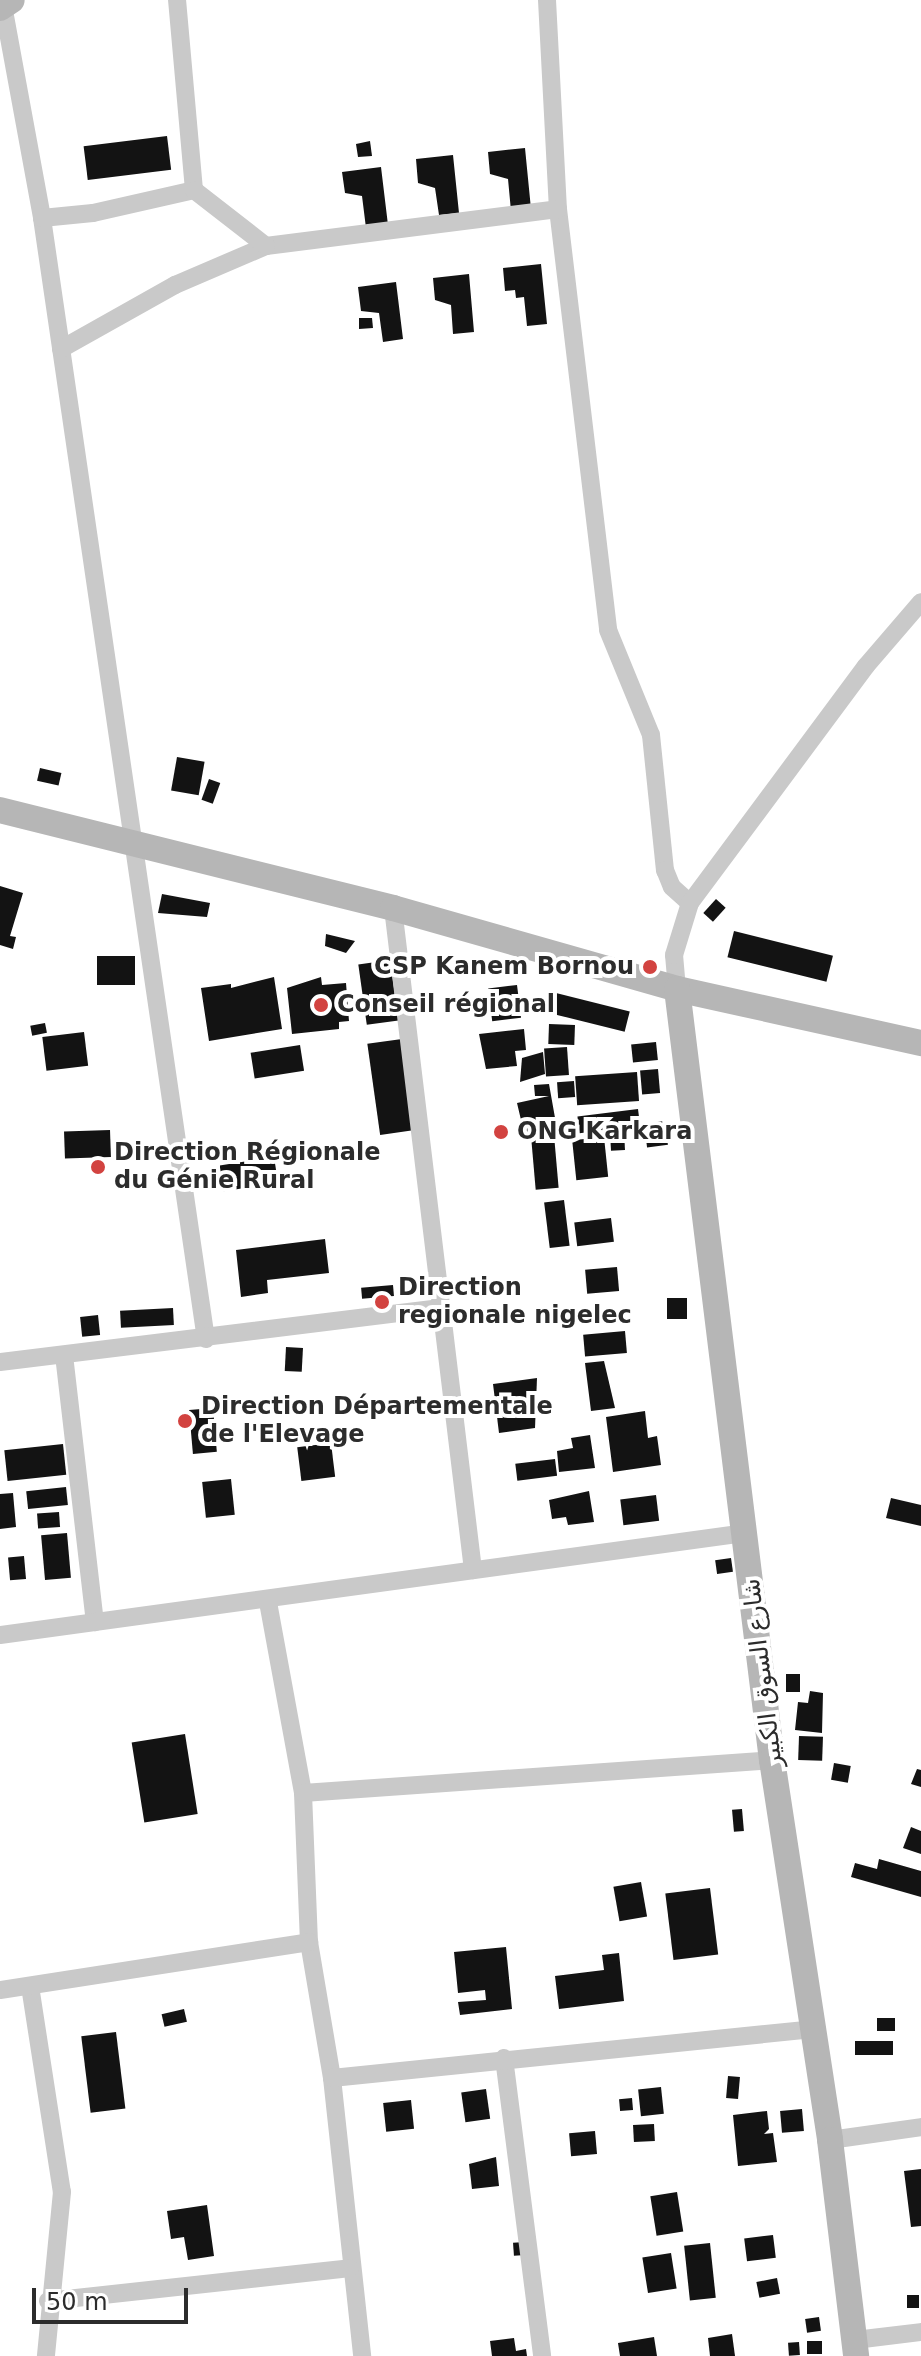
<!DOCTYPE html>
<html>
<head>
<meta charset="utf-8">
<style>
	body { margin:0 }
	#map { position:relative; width:921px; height:2356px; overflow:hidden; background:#fff; font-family:"DejaVu Sans",Cairo,sans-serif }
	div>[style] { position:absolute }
	.building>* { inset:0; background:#131313; transform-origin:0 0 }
	.street>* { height:18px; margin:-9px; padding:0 9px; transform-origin:9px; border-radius:9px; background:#c9c9c9 }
	.secondary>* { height:26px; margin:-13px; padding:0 13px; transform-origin:13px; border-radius:13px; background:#b6b6b6 }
	.dots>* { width:22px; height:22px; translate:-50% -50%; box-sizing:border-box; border:4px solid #fff; border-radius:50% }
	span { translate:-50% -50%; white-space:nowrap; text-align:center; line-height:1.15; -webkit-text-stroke:8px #fff; paint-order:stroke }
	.poi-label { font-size:24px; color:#2c2c2c; font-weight:700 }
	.right { translate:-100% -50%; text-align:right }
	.left { translate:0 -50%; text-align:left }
	.street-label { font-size:24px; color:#2c2c2c }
	.scale { position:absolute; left:32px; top:2288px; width:156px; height:36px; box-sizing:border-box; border:4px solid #2c2c2c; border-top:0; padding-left:10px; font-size:24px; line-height:28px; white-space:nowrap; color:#2c2c2c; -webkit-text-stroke:6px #fff; paint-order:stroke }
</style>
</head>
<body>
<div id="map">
	<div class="building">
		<i style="left:167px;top:136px;width:34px;height:84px;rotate:83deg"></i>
		<i style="clip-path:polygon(370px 141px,372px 156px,358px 157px,356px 144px)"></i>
		<i style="clip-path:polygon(525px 148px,531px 209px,511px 211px,508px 179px,490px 174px,488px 152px)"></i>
		<i style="clip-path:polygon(453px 155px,459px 213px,439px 215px,435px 188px,418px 183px,416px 159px)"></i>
		<i style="clip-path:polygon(381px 167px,388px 225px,366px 228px,362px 196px,345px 193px,342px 172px)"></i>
		<i style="clip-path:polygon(541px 264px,547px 324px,527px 326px,524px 297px,516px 298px,515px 290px,505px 291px,503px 268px)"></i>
		<i style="clip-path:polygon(469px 274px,474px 332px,453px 334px,451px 305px,435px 300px,433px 278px)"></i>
		<i style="clip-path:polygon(396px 282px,403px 339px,383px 342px,379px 313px,361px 311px,358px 287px)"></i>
		<i style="clip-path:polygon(359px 318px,372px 318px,373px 328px,359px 329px)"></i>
		<i style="left:177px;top:757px;width:28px;height:34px;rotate:10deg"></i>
		<i style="left:40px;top:768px;width:22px;height:13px;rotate:13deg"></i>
		<i style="left:209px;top:779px;width:12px;height:22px;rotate:20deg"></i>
		<i style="clip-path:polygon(0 886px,23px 893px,10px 936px,16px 937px,13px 949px,0 945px)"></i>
		<i style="clip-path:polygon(162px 894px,210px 903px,207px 917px,158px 913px)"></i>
		<i style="left:716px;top:899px;width:13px;height:19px;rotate:42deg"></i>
		<i style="left:734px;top:931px;width:102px;height:27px;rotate:14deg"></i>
		<i style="clip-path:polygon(326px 934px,355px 941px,346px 953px,325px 946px)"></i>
		<i style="left:135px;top:956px;width:29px;height:38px;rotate:90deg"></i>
		<i style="left:390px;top:960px;width:61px;height:32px;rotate:82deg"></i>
		<i style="clip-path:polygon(274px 977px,282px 1029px,209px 1041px,201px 988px,231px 984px,231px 988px)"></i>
		<i style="clip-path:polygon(321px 977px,322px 985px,346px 983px,349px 1021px,339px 1022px,339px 1029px,292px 1034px,287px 988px)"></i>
		<i style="left:517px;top:985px;width:33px;height:29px;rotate:83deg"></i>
		<i style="left:556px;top:993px;width:76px;height:21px;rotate:14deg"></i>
		<i style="left:45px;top:1023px;width:10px;height:15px;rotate:79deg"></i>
		<i style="left:549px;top:1024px;width:26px;height:20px;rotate:2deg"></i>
		<i style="clip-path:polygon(524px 1029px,526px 1050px,515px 1051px,517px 1066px,486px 1069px,479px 1034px)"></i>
		<i style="left:84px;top:1032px;width:34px;height:42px;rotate:83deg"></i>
		<i style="left:402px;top:1039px;width:92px;height:35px;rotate:82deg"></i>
		<i style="left:656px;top:1042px;width:18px;height:25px;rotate:84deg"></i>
		<i style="left:300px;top:1045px;width:26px;height:50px;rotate:81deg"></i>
		<i style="left:567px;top:1047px;width:28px;height:23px;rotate:86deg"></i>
		<i style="clip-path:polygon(543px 1052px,545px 1074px,520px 1082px,522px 1058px)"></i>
		<i style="left:658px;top:1069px;width:24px;height:18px;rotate:85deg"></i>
		<i style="left:637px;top:1072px;width:29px;height:62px;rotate:86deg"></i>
		<i style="left:574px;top:1081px;width:16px;height:17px;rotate:86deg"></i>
		<i style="clip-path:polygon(549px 1084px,557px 1129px,525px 1137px,517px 1103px,549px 1096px,535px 1096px,534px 1085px)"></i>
		<i style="left:638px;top:1109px;width:17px;height:61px;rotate:83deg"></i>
		<i style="left:665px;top:1121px;width:24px;height:21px;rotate:83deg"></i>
		<i style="left:110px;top:1130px;width:27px;height:46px;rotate:88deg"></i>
		<i style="left:624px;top:1131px;width:19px;height:14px;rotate:87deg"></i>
		<i style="left:554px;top:1135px;width:53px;height:23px;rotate:85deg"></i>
		<i style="left:604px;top:1137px;width:40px;height:32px;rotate:84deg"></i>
		<i style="left:274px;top:1157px;width:26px;height:55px;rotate:81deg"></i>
		<i style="left:564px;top:1200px;width:46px;height:20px;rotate:83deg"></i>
		<i style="left:611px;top:1218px;width:24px;height:37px;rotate:83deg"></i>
		<i style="clip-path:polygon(325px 1239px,329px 1273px,267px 1280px,268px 1293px,241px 1297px,236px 1250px)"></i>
		<i style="left:617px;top:1267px;width:24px;height:32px;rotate:85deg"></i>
		<i style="left:393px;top:1285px;width:11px;height:32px;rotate:85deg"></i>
		<i style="left:667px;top:1298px;width:20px;height:21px"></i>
		<i style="left:173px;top:1308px;width:17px;height:53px;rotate:87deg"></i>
		<i style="left:98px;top:1315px;width:20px;height:18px;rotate:84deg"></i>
		<i style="left:625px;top:1331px;width:22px;height:42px;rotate:85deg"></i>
		<i style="left:286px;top:1347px;width:17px;height:24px;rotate:3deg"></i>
		<i style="clip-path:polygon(604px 1361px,615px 1408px,591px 1411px,585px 1363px)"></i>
		<i style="clip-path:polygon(537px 1378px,535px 1428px,499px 1433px,493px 1384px)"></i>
		<i style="left:213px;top:1408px;width:44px;height:24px;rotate:85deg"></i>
		<i style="clip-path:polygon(645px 1411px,648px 1438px,657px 1436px,661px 1465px,613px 1472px,606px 1417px)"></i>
		<i style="clip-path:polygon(590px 1435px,595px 1468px,559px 1472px,557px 1451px,573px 1448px,571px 1438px)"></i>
		<i style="left:331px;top:1443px;width:34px;height:34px;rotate:83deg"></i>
		<i style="left:63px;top:1444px;width:31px;height:59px;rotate:84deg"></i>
		<i style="left:555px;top:1459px;width:17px;height:40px;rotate:83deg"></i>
		<i style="left:231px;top:1479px;width:36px;height:29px;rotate:84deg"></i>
		<i style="left:66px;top:1487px;width:18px;height:40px;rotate:84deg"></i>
		<i style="clip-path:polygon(589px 1491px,594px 1522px,568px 1525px,566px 1517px,552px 1519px,549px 1500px)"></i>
		<i style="clip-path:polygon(13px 1493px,16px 1527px,0 1529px,0 1494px)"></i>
		<i style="left:656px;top:1495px;width:26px;height:36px;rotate:83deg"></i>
		<i style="clip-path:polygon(891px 1498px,921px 1505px,921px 1526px,886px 1518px)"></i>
		<i style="left:59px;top:1512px;width:15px;height:22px;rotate:86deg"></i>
		<i style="left:67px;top:1533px;width:45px;height:26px;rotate:85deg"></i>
		<i style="left:24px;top:1556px;width:23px;height:16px;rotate:85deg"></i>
		<i style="left:731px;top:1558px;width:14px;height:16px;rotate:82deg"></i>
		<i style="left:800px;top:1674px;width:18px;height:14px;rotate:90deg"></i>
		<i style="clip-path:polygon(810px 1691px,823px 1693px,822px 1733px,795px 1730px,798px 1702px,808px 1703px)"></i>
		<i style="left:185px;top:1734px;width:81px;height:54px;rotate:81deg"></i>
		<i style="left:799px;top:1736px;width:24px;height:24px;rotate:2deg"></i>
		<i style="left:834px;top:1763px;width:17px;height:17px;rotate:10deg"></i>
		<i style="clip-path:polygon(917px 1769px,921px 1770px,921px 1787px,911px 1784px)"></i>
		<i style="left:742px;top:1809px;width:22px;height:10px;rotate:85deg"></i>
		<i style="clip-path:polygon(911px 1827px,921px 1831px,921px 1854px,903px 1848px)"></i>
		<i style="clip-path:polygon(879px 1859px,921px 1871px,921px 1897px,851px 1877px,855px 1863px,877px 1869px)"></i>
		<i style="left:641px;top:1882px;width:35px;height:28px;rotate:80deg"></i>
		<i style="left:710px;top:1888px;width:67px;height:45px;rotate:83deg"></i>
		<i style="clip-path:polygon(506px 1947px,512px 2009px,460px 2015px,458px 2002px,486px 2000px,485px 1990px,458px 1993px,454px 1952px)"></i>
		<i style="clip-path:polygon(619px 1953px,624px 2001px,559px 2009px,555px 1976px,604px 1970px,602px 1955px)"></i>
		<i style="left:184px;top:2009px;width:13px;height:23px;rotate:77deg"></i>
		<i style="left:877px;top:2018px;width:18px;height:13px"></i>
		<i style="left:116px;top:2032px;width:77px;height:35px;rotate:83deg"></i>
		<i style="left:893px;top:2041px;width:14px;height:38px;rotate:90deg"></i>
		<i style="left:728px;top:2076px;width:12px;height:22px;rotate:5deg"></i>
		<i style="left:661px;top:2087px;width:27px;height:23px;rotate:84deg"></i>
		<i style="left:486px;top:2089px;width:30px;height:25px;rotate:82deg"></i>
		<i style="left:632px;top:2098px;width:12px;height:13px;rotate:85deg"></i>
		<i style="left:411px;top:2100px;width:29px;height:28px;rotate:84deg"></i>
		<i style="left:802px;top:2109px;width:22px;height:22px;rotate:85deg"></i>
		<i style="clip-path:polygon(767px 2111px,769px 2129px,764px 2134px,773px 2133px,777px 2162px,738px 2166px,733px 2115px)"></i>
		<i style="left:654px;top:2124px;width:17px;height:21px;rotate:87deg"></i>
		<i style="left:595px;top:2131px;width:23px;height:26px;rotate:85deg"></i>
		<i style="clip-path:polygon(496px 2157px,499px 2186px,472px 2189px,469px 2164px)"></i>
		<i style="clip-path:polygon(921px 2169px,921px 2226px,911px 2227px,904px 2171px)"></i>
		<i style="left:677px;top:2192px;width:40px;height:27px;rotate:81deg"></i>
		<i style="clip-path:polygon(207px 2205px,214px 2256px,188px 2260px,184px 2237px,171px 2239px,167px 2211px)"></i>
		<i style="left:773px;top:2235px;width:23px;height:29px;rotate:83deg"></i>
		<i style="left:525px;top:2242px;width:13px;height:12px;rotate:86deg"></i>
		<i style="left:710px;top:2243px;width:55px;height:26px;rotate:84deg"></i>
		<i style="left:671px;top:2253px;width:36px;height:29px;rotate:81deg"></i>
		<i style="left:777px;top:2278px;width:16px;height:21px;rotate:79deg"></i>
		<i style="left:907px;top:2295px;width:12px;height:13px"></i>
		<i style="left:819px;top:2317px;width:14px;height:14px;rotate:82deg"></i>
		<i style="clip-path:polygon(732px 2334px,735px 2356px,710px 2356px,708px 2338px)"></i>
		<i style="clip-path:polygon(654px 2337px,657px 2356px,620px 2356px,618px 2343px)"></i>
		<i style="clip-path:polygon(514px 2338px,516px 2351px,526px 2349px,527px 2356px,492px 2356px,490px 2341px)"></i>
		<i style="left:807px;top:2341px;width:15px;height:13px"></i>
		<i style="left:799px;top:2342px;width:13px;height:11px;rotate:86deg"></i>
	</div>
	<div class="street">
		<i style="left:547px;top:0;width:209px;rotate:87deg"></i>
		<i style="left:558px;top:209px;width:424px;rotate:83.2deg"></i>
		<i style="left:608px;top:630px;width:113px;rotate:67.7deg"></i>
		<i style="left:651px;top:735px;width:136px;rotate:84.1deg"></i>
		<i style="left:665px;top:870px;width:18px;rotate:68deg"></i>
		<i style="left:672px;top:887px;width:24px;rotate:42deg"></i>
		<i style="left:3px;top:5px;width:217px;rotate:79.6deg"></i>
		<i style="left:42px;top:218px;width:1133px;rotate:81.68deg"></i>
		<i style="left:42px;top:218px;width:51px;rotate:-5.6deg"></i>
		<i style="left:93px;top:213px;width:104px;rotate:-12.8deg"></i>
		<i style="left:194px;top:190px;width:191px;rotate:-95.1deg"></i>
		<i style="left:266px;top:246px;width:294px;rotate:-7.2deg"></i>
		<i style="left:61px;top:349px;width:131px;rotate:-29.3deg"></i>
		<i style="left:175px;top:285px;width:99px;rotate:-23.2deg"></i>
		<i style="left:266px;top:246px;width:91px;rotate:-142.1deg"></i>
		<i style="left:393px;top:908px;width:667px;rotate:83.11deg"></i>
		<i style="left:677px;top:989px;width:34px;rotate:-95deg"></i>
		<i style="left:674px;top:955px;width:54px;rotate:-72.9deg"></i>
		<i style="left:690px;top:903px;width:295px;rotate:-53.4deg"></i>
		<i style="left:866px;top:666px;width:84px;rotate:-49.3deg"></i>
		<i style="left:64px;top:1355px;width:269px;rotate:83.4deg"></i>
		<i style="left:0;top:1362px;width:442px;rotate:-7deg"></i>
		<i style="left:268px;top:1602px;width:194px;rotate:79.6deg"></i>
		<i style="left:303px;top:1793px;width:149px;rotate:87.7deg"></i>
		<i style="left:309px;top:1942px;width:138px;rotate:80.4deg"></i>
		<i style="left:332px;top:2078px;width:280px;rotate:83.8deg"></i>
		<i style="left:0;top:1635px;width:753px;rotate:-7.79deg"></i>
		<i style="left:303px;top:1793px;width:470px;rotate:-4deg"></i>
		<i style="left:30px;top:1986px;width:208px;rotate:81.2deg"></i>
		<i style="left:62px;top:2192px;width:165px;rotate:95.6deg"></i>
		<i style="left:0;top:1990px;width:313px;rotate:-8.8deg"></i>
		<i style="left:504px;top:2058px;width:300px;rotate:82.7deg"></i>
		<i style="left:332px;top:2078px;width:481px;rotate:-5.8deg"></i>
		<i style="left:830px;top:2140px;width:92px;rotate:-8.1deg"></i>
		<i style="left:48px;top:2301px;width:304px;rotate:-6.2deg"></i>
		<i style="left:855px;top:2340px;width:66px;rotate:-6.9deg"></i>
	</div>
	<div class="secondary">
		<i style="left:0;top:8px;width:14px;rotate:-34deg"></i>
		<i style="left:0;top:810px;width:405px;rotate:14deg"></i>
		<i style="left:393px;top:908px;width:295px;rotate:15.9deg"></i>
		<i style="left:677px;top:989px;width:250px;rotate:12.5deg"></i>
		<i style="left:677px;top:989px;width:777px;rotate:82.98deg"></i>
		<i style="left:772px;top:1760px;width:384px;rotate:81.3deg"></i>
		<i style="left:830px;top:2140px;width:218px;rotate:83.1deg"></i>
	</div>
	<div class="dots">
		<i style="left:650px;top:967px;background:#d24340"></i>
		<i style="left:321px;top:1005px;background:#d24340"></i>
		<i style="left:501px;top:1132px;background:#d24340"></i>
		<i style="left:98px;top:1167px;background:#d24340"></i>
		<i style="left:382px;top:1302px;background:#d24340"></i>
		<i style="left:185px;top:1421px;background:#d24340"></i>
	</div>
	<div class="poi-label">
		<span class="right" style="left:634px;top:967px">CSP Kanem Bornou</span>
		<span class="left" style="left:337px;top:1005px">Conseil régional</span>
		<span class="left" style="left:517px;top:1132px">ONG Karkara</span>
		<span class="left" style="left:114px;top:1167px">Direction Régionale<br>du Génie Rural</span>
		<span class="left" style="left:398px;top:1302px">Direction<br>regionale nigelec</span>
		<span class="left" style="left:201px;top:1421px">Direction Départementale<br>de l'Elevage</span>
	</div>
	<div class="street-label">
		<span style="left:763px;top:1673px;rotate:-97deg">شارع السوق الكبير</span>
	</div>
	<div class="scale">50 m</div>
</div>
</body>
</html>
